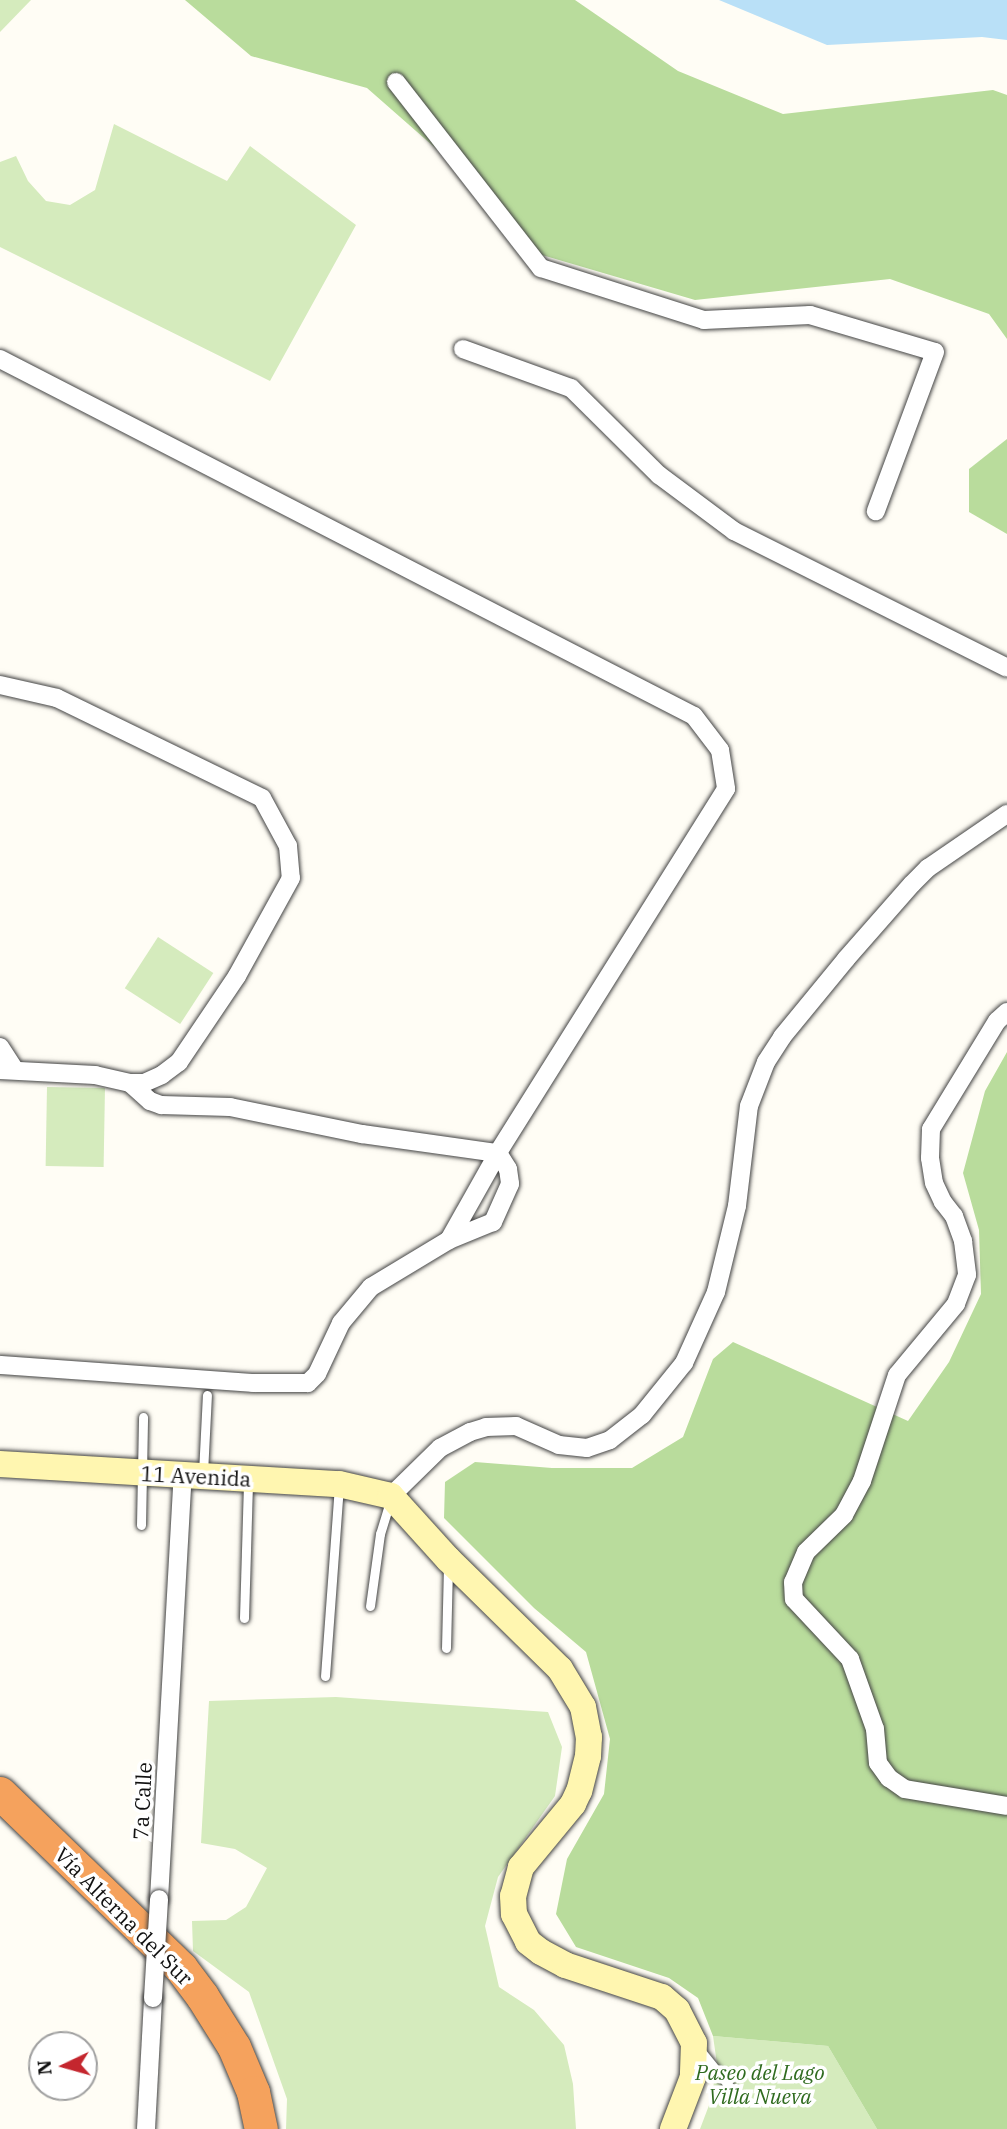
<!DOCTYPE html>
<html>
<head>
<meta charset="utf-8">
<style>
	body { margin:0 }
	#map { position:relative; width:1007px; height:2129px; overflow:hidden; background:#fffdf5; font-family:"IBM Plex Serif",serif }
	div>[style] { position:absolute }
	.green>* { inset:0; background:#d5ebbd; transform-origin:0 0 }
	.forest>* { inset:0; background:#b9dc9c }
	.water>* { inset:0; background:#b9e0f7 }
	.roads { filter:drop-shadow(0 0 2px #444) drop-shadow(0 0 2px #444) }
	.lane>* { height:9px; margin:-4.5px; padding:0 4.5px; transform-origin:4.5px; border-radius:4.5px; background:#fff }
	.street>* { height:18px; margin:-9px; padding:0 9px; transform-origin:9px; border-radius:9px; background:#fff }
	.secondary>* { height:26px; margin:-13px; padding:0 13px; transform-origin:13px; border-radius:13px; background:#fff6b0 }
	.highway>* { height:33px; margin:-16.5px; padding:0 16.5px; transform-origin:16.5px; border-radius:16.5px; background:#f5a25d }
	.bridges { filter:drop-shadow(0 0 2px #444) drop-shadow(0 0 2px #444) }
	.street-bridge>* { height:18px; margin:-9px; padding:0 9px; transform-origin:9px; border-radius:9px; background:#fff }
	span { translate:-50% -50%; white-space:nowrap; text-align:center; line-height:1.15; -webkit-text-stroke:7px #fff; paint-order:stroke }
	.street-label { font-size:21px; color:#111 }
	.park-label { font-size:21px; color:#2f6b1f; font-style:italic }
	.north { position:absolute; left:28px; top:2031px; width:70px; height:70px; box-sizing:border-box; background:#fff; border:2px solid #a0a0a0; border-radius:50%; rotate:265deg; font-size:19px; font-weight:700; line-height:28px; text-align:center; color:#111 }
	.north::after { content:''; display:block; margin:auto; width:24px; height:32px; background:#c4262e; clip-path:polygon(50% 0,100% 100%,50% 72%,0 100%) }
</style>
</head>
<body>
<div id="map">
	<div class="green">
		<i style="clip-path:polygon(0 0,31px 0,0 32px)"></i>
		<i style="clip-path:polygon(114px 124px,227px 181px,250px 146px,356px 225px,270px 381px,0 247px,0 162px,16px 156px,28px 181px,46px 201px,70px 205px,95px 190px)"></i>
		<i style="left:158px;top:937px;width:66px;height:61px;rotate:33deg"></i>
		<i style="left:47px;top:1087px;width:58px;height:79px;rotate:1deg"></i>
		<i style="clip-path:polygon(336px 1697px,548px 1712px,562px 1747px,555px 1796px,498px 1877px,485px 1926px,499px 1987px,534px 2010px,564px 2045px,573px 2084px,576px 2129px,286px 2129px,287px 2099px,249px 1992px,193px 1951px,192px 1921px,226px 1920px,246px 1907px,267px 1868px,235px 1849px,201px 1843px,209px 1701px)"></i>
		<i style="clip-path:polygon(713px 2036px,828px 2046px,877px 2129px,700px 2129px,711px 2100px,717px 2064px)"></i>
	</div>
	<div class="forest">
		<i style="clip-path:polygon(185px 0,575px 0,678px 71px,783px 114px,993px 90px,1007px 95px,1007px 339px,989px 314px,890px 279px,695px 300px,542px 255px,457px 167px,367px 88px,251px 56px)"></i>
		<i style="clip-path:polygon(1007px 439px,1007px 534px,969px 512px,969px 469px)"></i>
		<i style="clip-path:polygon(1007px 1052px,1007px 2129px,877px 2129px,828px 2046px,713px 2036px,698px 1998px,669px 1978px,576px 1947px,556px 1914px,567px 1859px,604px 1794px,610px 1739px,586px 1652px,534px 1608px,444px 1518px,445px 1482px,475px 1462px,552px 1468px,632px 1468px,683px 1437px,713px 1359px,733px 1342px,908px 1421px,949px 1362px,981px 1294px,979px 1230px,963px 1173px,985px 1091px)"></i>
	</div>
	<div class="water">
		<i style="clip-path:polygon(719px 0,1007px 0,1007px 40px,982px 37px,827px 45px)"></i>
	</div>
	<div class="roads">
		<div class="lane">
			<i style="left:203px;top:1473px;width:78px;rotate:-87.1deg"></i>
			<i style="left:141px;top:1525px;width:108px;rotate:-88.9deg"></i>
			<i style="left:370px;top:1606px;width:73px;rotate:-82.1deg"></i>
			<i style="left:380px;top:1534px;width:34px;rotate:-73deg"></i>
			<i style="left:244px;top:1618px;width:137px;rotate:-88.3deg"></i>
			<i style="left:446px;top:1648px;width:80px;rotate:-88.6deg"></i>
			<i style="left:325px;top:1676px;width:192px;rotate:-85.8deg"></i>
			<i style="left:700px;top:2050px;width:48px;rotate:51deg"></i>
		</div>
		<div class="street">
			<i style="left:396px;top:82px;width:236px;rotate:52.1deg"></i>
			<i style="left:541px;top:268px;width:171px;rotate:17.7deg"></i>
			<i style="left:704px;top:320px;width:106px;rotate:-2.7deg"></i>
			<i style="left:810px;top:315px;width:130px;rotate:16.5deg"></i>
			<i style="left:935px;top:352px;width:170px;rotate:110.4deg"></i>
			<i style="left:463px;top:349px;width:115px;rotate:19.9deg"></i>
			<i style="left:571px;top:388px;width:124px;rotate:44.7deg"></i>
			<i style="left:659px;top:475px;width:94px;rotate:36.7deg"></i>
			<i style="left:734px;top:531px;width:305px;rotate:26.6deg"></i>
			<i style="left:0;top:359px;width:780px;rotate:27.22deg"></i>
			<i style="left:694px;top:716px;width:43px;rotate:52.6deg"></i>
			<i style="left:720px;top:750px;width:39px;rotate:81deg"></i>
			<i style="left:726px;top:789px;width:430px;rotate:122.1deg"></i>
			<i style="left:498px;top:1153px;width:19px;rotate:58deg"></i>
			<i style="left:508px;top:1169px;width:15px;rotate:82deg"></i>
			<i style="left:510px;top:1184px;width:42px;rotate:114.1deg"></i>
			<i style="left:493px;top:1222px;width:48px;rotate:157.8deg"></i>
			<i style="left:449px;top:1240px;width:91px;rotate:148.9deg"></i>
			<i style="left:371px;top:1287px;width:47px;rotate:129.8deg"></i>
			<i style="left:341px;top:1323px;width:56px;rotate:115.2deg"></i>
			<i style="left:317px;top:1374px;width:13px;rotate:135deg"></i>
			<i style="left:308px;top:1383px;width:55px;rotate:180deg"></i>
			<i style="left:253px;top:1383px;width:254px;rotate:-175.9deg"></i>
			<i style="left:0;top:685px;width:58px;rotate:12.8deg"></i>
			<i style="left:57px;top:698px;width:228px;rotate:26deg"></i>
			<i style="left:262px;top:798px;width:55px;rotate:61.6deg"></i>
			<i style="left:288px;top:846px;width:32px;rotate:85deg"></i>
			<i style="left:291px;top:878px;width:112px;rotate:118.9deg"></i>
			<i style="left:237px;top:976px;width:104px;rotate:124deg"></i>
			<i style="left:179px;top:1062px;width:21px;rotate:143deg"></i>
			<i style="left:162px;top:1075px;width:20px;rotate:156deg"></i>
			<i style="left:144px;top:1083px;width:14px;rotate:180deg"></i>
			<i style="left:130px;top:1083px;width:36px;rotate:-167deg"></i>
			<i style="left:95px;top:1075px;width:95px;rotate:-177deg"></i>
			<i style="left:1007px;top:1012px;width:13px;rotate:138deg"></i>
			<i style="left:997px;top:1021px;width:127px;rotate:121.4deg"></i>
			<i style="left:931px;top:1129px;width:29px;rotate:92deg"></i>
			<i style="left:930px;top:1158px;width:25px;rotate:81deg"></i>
			<i style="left:934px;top:1183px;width:21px;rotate:65deg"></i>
			<i style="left:943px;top:1202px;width:18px;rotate:52deg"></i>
			<i style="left:954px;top:1216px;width:27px;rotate:70deg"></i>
			<i style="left:963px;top:1241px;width:34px;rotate:83deg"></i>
			<i style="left:967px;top:1275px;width:31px;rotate:111deg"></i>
			<i style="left:956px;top:1304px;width:92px;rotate:129.7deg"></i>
			<i style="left:897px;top:1375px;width:112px;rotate:108.3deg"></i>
			<i style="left:862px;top:1481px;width:38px;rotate:118deg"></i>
			<i style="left:844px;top:1515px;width:53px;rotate:135.8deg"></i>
			<i style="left:806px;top:1552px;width:33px;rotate:113deg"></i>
			<i style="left:793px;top:1582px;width:17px;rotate:87deg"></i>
			<i style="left:794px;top:1599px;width:82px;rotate:47deg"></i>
			<i style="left:850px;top:1659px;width:74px;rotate:70.3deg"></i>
			<i style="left:875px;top:1729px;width:34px;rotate:85deg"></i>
			<i style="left:878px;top:1763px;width:19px;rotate:54deg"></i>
			<i style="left:889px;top:1778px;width:19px;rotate:35deg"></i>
			<i style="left:905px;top:1789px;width:103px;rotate:9.5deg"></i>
			<i style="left:0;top:1047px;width:27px;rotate:57deg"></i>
			<i style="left:130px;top:1083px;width:27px;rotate:42deg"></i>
			<i style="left:150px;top:1101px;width:12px;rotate:20deg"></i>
			<i style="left:161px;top:1105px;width:69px;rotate:1.7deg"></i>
			<i style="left:230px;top:1107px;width:135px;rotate:11.6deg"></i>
			<i style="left:362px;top:1134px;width:137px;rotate:8deg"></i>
			<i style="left:498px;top:1153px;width:100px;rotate:119.4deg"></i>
			<i style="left:391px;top:1496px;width:69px;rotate:-44.4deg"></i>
			<i style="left:440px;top:1448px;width:34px;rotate:-28deg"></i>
			<i style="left:470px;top:1432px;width:17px;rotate:-17deg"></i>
			<i style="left:486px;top:1427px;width:30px;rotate:-2deg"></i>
			<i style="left:516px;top:1426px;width:47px;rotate:23.8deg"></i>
			<i style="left:559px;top:1445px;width:28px;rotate:6deg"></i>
			<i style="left:587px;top:1448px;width:24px;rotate:-19deg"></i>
			<i style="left:610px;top:1440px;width:41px;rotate:-38deg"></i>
			<i style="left:642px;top:1415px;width:67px;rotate:-51.1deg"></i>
			<i style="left:684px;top:1363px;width:78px;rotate:-65.7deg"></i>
			<i style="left:716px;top:1292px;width:89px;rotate:-76.3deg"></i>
			<i style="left:737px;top:1206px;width:101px;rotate:-83.2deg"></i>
			<i style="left:749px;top:1106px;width:47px;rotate:-68.9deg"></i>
			<i style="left:766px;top:1062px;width:30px;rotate:-57deg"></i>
			<i style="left:782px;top:1037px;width:101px;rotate:-50.6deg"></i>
			<i style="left:846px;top:959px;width:100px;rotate:-48.7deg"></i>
			<i style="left:912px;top:884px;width:23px;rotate:-45deg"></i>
			<i style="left:928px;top:868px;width:96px;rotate:-34.4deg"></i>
			<i style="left:159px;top:1899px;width:424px;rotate:-86.8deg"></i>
			<i style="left:146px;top:2129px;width:131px;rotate:-86.9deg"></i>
		</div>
		<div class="secondary">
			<i style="left:0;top:1464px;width:340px;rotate:3.4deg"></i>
			<i style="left:339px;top:1484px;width:53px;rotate:13deg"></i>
			<i style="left:391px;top:1496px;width:85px;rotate:47.9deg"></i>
			<i style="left:448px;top:1559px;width:157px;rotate:44.5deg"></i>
			<i style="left:560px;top:1669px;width:44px;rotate:58.8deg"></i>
			<i style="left:583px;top:1707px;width:31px;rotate:79deg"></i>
			<i style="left:589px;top:1737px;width:19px;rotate:93deg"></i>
			<i style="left:588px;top:1756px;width:36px;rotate:104deg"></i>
			<i style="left:579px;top:1791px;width:14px;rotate:115deg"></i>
			<i style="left:573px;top:1804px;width:82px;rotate:129.5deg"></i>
			<i style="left:521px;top:1867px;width:30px;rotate:105deg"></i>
			<i style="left:513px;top:1896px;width:18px;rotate:87deg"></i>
			<i style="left:514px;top:1914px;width:31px;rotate:63deg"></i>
			<i style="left:528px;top:1942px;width:16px;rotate:38deg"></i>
			<i style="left:541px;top:1952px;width:27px;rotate:28deg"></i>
			<i style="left:565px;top:1965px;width:102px;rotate:18.3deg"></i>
			<i style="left:662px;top:1997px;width:20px;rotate:41deg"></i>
			<i style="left:677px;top:2010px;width:37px;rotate:63deg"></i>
			<i style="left:694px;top:2043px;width:34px;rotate:92deg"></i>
			<i style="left:693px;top:2077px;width:56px;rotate:111deg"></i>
		</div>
		<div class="highway">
			<i style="left:0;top:1793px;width:252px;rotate:44deg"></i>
			<i style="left:181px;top:1968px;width:35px;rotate:53deg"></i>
			<i style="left:202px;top:1996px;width:60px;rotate:57.9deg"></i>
			<i style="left:234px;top:2047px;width:49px;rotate:67.1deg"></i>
			<i style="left:253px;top:2092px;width:38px;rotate:78deg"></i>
		</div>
	</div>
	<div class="bridges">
		<div class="street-bridge">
			<i style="left:153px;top:1998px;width:99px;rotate:-86.5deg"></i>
		</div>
	</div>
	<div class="street-label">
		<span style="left:196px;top:1476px;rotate:3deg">11 Avenida</span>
		<span style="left:142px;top:1801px;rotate:-87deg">7a Calle</span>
		<span style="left:124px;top:1916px;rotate:45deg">Vía Alterna del Sur</span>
	</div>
	<div class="park-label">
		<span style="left:760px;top:2084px">Paseo del Lago<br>Villa Nueva</span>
	</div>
	<div class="north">N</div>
</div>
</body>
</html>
